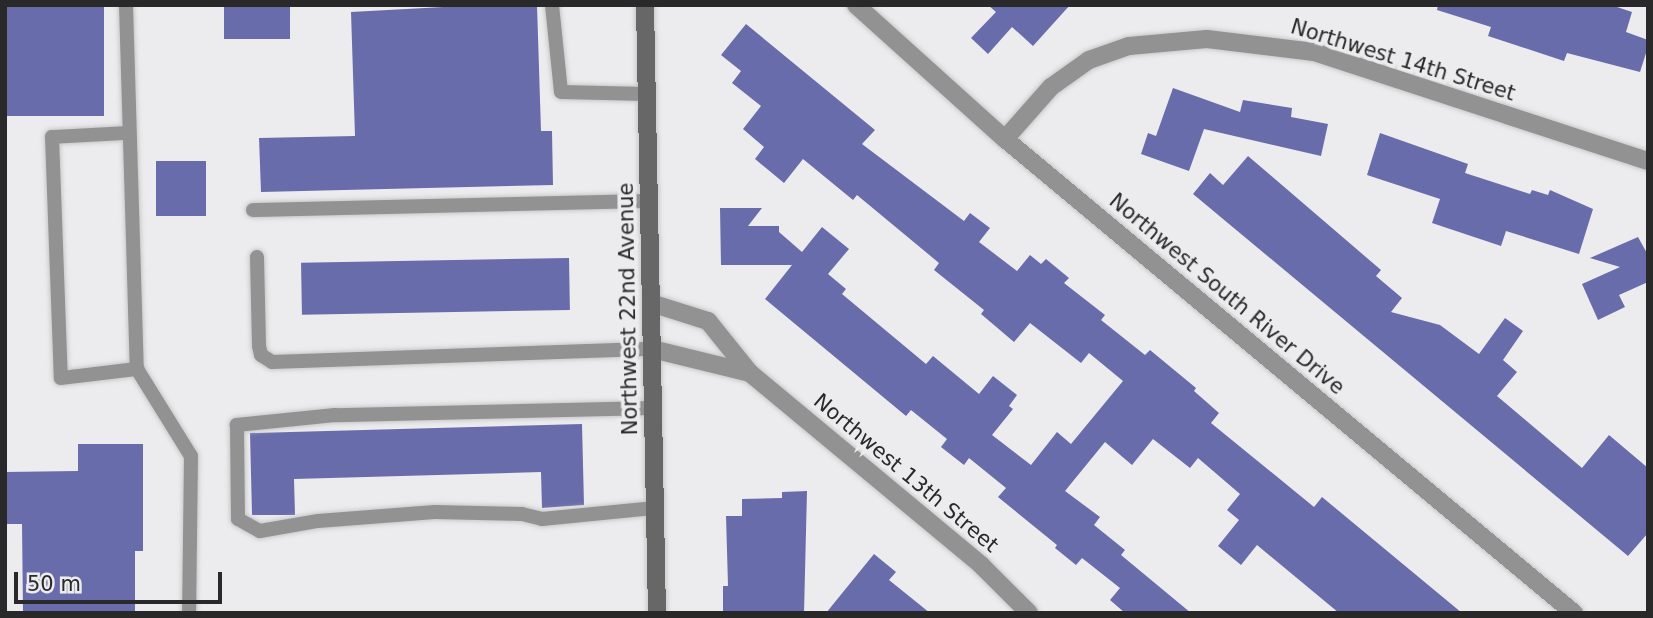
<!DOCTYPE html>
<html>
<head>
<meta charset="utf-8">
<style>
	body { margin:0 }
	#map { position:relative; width:1653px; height:618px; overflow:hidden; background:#ececee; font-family:"DejaVu Sans",sans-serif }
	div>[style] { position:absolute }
	.building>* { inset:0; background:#696caa; transform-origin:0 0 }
	.roads { filter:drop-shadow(0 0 2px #c9c9cb) drop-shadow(0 0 2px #c9c9cb) }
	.lane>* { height:14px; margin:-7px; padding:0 7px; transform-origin:7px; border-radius:7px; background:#939292 }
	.street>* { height:18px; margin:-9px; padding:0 9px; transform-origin:9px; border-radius:9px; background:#939292 }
	.secondary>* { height:18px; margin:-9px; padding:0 9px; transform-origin:9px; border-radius:9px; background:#686767 }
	span { translate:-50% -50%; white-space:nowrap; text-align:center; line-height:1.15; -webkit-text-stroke:7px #ececee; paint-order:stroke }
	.street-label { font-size:21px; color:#292929 }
	.frame { position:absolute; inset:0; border:7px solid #292929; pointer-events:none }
	.scale { position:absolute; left:14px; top:572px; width:208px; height:32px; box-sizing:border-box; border:4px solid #292929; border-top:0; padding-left:9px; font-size:21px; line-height:24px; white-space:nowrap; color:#292929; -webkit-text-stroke:5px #ececee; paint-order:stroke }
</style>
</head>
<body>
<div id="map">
	<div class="building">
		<i style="left:5px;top:5px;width:99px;height:111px"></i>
		<i style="left:224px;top:5px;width:66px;height:34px"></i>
		<i style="clip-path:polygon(480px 5px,537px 5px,541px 131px,552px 131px,553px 185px,261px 192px,259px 138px,355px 136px,351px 12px)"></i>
		<i style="clip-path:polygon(988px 5px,1070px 5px,1033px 46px,1012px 27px,988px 54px,971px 38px,996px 12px)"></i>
		<i style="clip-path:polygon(1438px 5px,1611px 5px,1632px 12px,1626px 32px,1648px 40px,1648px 47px,1640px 72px,1567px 53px,1564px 61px,1488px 36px,1491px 27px,1437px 10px)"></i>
		<i style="clip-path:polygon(746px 24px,875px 130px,862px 144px,964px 221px,970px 213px,990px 228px,979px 242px,1017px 271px,1030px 255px,1041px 264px,1046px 259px,1069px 278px,1064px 283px,1105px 315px,1101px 320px,1145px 355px,1150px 350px,1196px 388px,1194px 391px,1219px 413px,1211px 423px,1314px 507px,1322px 497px,1462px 613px,1339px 613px,1257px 545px,1241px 565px,1218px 546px,1239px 520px,1227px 510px,1240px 494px,1198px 458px,1190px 468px,1153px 439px,1132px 465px,1105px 442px,1065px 491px,1100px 517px,1094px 525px,1125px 550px,1121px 555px,1191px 613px,1125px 613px,1110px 600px,1120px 588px,1082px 558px,1076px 565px,1055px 548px,1057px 545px,998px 497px,1006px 488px,969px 458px,964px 465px,941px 447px,947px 439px,911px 410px,906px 416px,765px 299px,792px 265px,721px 265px,720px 208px,762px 208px,748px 226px,779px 226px,779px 232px,802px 252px,822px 227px,849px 249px,828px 274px,846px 289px,842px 294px,926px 364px,933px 356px,979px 394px,993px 376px,1017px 395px,1009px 406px,1013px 409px,992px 435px,1031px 465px,1057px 432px,1071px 444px,1123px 381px,1089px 353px,1081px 363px,1030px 323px,1014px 342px,981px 314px,984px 310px,934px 270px,939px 263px,857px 195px,853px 200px,803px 159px,784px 183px,755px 159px,764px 147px,743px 129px,761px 106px,732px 83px,741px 71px,721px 55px)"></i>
		<i style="clip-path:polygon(1173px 88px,1240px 112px,1243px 100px,1292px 108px,1291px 117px,1328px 124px,1321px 156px,1204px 129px,1189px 171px,1141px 154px,1148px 133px,1156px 136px)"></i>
		<i style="clip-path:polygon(1380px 133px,1468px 164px,1465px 173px,1530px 194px,1532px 190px,1548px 195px,1550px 190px,1593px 209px,1579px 254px,1506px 231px,1501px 246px,1432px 223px,1440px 199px,1367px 175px)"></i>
		<i style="clip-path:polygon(1248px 156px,1381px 270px,1376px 276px,1402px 298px,1391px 312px,1440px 325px,1479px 354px,1505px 318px,1523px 331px,1503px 360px,1517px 372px,1497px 396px,1582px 468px,1609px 435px,1648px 468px,1648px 533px,1628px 556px,1193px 194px,1210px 173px,1223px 185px)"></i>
		<i style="left:156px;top:161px;width:50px;height:55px"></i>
		<i style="clip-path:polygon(1638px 237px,1648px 255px,1648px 282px,1619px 295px,1625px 307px,1598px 320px,1582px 284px,1620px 267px,1590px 258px)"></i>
		<i style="left:569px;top:258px;width:52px;height:268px;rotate:89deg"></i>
		<i style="clip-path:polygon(582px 424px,584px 505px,542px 508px,541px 472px,294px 479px,295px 515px,252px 515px,250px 433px)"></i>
		<i style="clip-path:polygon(78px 444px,143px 444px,143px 551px,135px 551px,135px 613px,23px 613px,22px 524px,5px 524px,5px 472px,78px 471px)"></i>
		<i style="clip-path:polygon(807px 491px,804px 613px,723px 613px,723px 586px,728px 586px,726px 516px,742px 516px,742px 499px,782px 498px,782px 492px)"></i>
		<i style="clip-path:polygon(874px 554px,896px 572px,889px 580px,930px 613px,826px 613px)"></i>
	</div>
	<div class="roads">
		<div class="lane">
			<i style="left:126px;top:5px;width:364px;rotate:88.3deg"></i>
			<i style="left:137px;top:369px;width:102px;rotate:58.2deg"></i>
			<i style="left:191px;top:456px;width:157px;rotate:90.7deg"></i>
			<i style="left:552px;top:5px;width:87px;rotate:84.1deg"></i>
			<i style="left:561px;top:92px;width:85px;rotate:1.3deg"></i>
			<i style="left:126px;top:133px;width:74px;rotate:176.9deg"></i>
			<i style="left:52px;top:137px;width:241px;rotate:87.9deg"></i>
			<i style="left:61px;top:378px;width:77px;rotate:-6.8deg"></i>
			<i style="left:253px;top:210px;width:396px;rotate:-1.3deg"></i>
			<i style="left:257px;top:257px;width:89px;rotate:88.7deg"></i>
			<i style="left:259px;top:346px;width:9px;rotate:77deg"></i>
			<i style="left:261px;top:355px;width:13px;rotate:32deg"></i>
			<i style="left:272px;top:362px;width:380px;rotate:-2deg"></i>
			<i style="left:653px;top:408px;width:318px;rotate:178.7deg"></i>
			<i style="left:335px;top:415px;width:99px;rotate:174.2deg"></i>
			<i style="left:237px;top:425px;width:94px;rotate:89.4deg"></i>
			<i style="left:238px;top:519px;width:25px;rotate:29deg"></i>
			<i style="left:260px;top:531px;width:59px;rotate:-9.8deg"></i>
			<i style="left:318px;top:521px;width:117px;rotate:-4.4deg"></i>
			<i style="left:435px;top:512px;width:87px;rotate:1.3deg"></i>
			<i style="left:522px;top:514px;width:21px;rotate:14deg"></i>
			<i style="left:542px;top:519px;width:114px;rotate:-5.6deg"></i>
		</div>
		<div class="street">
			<i style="left:856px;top:5px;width:200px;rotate:42deg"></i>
			<i style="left:1005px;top:139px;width:741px;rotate:39.8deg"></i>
			<i style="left:1005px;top:139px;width:69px;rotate:-48.5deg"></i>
			<i style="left:1051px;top:87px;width:47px;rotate:-35.4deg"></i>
			<i style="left:1089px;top:60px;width:42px;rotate:-19.3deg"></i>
			<i style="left:1129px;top:46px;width:78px;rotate:-5.1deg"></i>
			<i style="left:1207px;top:39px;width:108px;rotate:6.9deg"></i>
			<i style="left:1314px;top:52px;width:351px;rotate:18.1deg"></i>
			<i style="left:651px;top:303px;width:60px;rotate:17.5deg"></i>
			<i style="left:708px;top:321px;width:67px;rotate:51.1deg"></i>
			<i style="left:652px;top:349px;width:101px;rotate:13.8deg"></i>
			<i style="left:750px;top:373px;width:300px;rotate:39.7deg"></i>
			<i style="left:981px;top:565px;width:68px;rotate:45deg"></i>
		</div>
		<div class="secondary">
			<i style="left:645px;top:5px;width:608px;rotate:88.87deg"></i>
		</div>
	</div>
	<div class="street-label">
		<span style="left:1403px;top:60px;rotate:17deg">Northwest 14th Street</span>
		<span style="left:1227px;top:294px;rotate:40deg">Northwest South River Drive</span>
		<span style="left:628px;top:309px;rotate:-91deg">Northwest 22nd Avenue</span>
		<span style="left:906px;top:473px;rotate:40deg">Northwest 13th Street</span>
	</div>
	<div class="frame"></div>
	<div class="scale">50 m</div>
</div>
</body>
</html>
